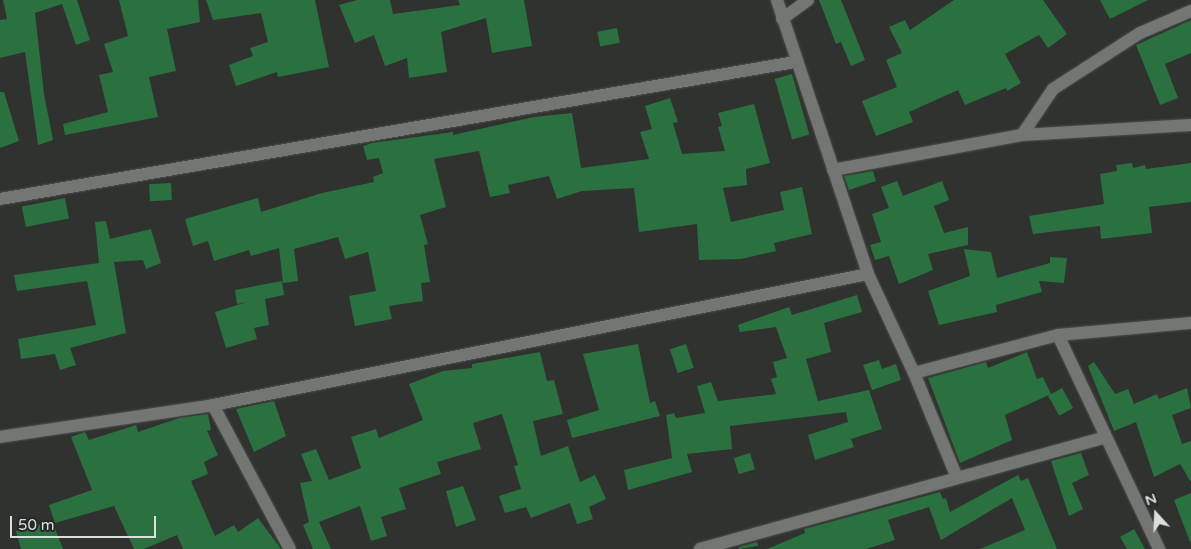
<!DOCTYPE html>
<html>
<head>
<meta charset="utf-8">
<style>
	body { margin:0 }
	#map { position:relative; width:1191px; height:549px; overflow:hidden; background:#2f322f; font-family:"Varela Round",sans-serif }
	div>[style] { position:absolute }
	.building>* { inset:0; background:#2b703f; transform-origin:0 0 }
	.roads { filter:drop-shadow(0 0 1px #4e514e) drop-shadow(0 0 1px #4e514e) }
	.street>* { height:12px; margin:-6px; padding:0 6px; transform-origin:6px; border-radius:6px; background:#737673 }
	span { translate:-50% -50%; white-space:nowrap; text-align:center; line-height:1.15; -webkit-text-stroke:5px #252826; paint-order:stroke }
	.north { position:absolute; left:1131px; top:489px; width:50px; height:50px; -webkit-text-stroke:4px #252826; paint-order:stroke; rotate:340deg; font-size:14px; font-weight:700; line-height:20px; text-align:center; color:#dddfdd }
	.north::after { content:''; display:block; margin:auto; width:18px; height:22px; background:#dddfdd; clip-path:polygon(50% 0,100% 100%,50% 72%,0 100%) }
	.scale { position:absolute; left:10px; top:516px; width:146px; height:22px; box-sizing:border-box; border:2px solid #dddfdd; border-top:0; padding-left:6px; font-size:15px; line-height:18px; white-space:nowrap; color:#dddfdd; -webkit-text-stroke:4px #252826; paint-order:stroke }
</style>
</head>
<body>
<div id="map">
	<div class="building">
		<i style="clip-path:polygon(3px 0,77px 0,90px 40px,76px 45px,62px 4px,35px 13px,44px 94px,53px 140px,38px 145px,25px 52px,0 58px,0 20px,7px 19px)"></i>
		<i style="clip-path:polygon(119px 0,198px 0,200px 22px,167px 29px,176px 71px,149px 77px,158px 117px,65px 135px,63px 124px,108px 112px,99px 75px,113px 72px,104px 44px,128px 36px)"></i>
		<i style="clip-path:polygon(206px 0,315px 0,329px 67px,278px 77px,277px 72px,236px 86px,229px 65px,253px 56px,250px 48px,268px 42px,261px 13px,213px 20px)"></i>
		<i style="clip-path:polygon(357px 0,390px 0,393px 14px,460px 5px,458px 0,524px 0,532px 46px,492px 53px,486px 18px,441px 32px,447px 72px,409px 78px,407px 58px,385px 66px,374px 35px,355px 43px,339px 5px)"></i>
		<i style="clip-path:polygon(819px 0,841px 0,865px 60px,851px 66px,841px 42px,836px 44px)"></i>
		<i style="clip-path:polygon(954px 0,1043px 0,1067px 34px,1048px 48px,1039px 35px,1005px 54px,1021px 83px,1007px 91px,1006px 88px,965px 105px,958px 90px,909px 112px,913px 122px,876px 136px,862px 101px,897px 87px,886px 60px,902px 53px,889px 27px,905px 20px,910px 30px)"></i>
		<i style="clip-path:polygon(1100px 0,1148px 0,1110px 19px)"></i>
		<i style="clip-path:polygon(1191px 20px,1191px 53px,1165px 64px,1178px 98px,1160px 105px,1136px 45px)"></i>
		<i style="left:617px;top:28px;width:15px;height:20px;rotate:79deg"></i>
		<i style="left:792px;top:74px;width:63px;height:18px;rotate:74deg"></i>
		<i style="clip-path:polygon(0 92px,4px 92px,19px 141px,0 148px)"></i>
		<i style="clip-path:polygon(670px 98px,678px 122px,673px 123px,682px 154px,725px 151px,718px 127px,722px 126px,718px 113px,754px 104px,770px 163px,746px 169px,747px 185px,723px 188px,731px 222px,784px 210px,780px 192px,802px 187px,812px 234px,774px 243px,776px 251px,741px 259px,699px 260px,697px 224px,639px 232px,634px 188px,582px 191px,557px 199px,549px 176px,508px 185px,510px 193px,490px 197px,479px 151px,434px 159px,446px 207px,420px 215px,428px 244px,424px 245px,430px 282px,421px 283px,423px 301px,389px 306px,392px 319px,355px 326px,349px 296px,376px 291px,368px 252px,345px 259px,338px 237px,294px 249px,298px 281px,283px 283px,279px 248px,251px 256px,249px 250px,214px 261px,208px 241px,193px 246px,185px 219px,258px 198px,261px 212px,322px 193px,374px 182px,373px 177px,383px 173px,379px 158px,367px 160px,363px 146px,372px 143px,453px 132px,453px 135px,534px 117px,572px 113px,581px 168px,649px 159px,640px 132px,652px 129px,645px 106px)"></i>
		<i style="clip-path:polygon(1132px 163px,1133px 168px,1145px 165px,1146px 169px,1191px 163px,1191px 202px,1149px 207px,1152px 233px,1101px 239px,1100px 226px,1033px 234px,1029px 216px,1104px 204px,1100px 174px,1117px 171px,1116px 165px)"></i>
		<i style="clip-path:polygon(873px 171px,876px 181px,849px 190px,844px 176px)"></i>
		<i style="clip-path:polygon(897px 181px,903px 196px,942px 181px,949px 200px,934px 206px,944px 233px,968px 227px,968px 245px,928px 254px,933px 270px,899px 284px,889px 256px,875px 260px,870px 245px,881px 242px,872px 214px,889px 208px,881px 187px)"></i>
		<i style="left:171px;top:183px;width:17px;height:22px;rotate:87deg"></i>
		<i style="left:65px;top:198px;width:21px;height:44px;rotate:79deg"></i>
		<i style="clip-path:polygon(106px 221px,110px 239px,151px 229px,161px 263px,146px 269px,143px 260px,114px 262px,126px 333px,70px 348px,76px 365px,60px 370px,55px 354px,21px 359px,18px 339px,96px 325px,87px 281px,17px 291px,14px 275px,99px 263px,95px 222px)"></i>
		<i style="clip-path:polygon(964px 249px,991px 252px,997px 278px,1050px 263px,1050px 257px,1067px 258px,1064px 283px,1039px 281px,1042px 292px,996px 305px,997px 312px,939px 325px,928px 291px,970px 276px)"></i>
		<i style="clip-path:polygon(282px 281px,284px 295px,265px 299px,269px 325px,254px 328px,257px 339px,226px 348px,215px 312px,247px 302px,237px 304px,235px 290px)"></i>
		<i style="clip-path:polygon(857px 295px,862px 312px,824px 323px,831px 352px,806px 359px,818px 401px,869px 390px,882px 429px,851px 439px,854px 447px,815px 460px,808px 435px,848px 422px,846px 412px,730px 426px,732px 449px,687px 454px,692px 472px,628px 490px,624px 470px,672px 458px,666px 415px,674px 413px,676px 418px,705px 413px,697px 386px,711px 382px,718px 401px,776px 394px,771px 379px,777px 377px,773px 362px,787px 358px,776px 327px,740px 332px,738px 325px,789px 307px,792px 315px)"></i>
		<i style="clip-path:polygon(638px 344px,650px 403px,655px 401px,660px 416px,572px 438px,567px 420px,599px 410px,583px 354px)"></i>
		<i style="left:686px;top:344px;width:25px;height:17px;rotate:72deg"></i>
		<i style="clip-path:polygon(540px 352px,547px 381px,554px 380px,563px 414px,533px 421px,541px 456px,568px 446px,580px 482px,595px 475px,606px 499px,589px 507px,593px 519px,577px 524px,570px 503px,531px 518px,526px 507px,505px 513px,499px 496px,521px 489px,514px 466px,518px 465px,502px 414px,473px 423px,481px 449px,437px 462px,441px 474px,399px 488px,406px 509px,381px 517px,387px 536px,371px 541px,360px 506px,319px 522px,331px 549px,313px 549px,303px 525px,309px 522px,300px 483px,312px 481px,301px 454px,316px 449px,329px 480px,361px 468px,351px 437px,376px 429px,379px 438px,423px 420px,409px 384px,443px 371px,472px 368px,472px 364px)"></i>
		<i style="clip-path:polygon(1027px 352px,1037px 379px,1043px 377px,1051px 394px,1005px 415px,1012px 440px,960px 463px,928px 378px,986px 362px,988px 368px)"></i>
		<i style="clip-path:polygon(879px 360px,882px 369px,896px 364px,901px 380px,872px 390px,863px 365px)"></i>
		<i style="clip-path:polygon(1094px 362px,1115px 394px,1128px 389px,1134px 404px,1157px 394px,1159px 399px,1187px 388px,1191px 408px,1172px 415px,1182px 444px,1191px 441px,1191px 482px,1180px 464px,1154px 477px,1136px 422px,1114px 431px,1088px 366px)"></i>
		<i style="left:1062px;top:388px;width:23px;height:16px;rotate:61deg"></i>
		<i style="clip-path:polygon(274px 401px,286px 436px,254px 452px,236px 409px)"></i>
		<i style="clip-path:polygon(208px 414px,211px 430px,207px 431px,218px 455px,204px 462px,208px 474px,191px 481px,215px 536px,234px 525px,238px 532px,258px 518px,281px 549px,183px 549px,177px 535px,144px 549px,134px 549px,114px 506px,55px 523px,49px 505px,92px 490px,71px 437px,85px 432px,89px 440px,136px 425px,138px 432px,179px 418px)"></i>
		<i style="left:750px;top:453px;width:17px;height:17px;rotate:73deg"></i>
		<i style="clip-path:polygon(1081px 453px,1089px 475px,1072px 483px,1083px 509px,1069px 516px,1051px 461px)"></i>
		<i style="clip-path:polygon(1018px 475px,1021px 481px,1028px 478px,1057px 549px,980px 549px,1025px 530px,1012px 498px,941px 540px,929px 507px,888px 520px,895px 540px,866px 549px,767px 549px,805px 533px,804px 529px,940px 492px,943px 499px,946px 498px,950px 512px)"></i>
		<i style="clip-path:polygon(463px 486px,476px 520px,456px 527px,446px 491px)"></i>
		<i style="clip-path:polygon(1191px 493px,1191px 541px,1190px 542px,1174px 500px)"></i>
		<i style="clip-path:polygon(52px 521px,63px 549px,21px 549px,16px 531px)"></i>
		<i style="clip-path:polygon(1134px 529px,1145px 549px,1127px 549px,1120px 537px)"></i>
		<i style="clip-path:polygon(757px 542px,758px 546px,739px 549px,739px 547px)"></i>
	</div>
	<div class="roads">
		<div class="street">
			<i style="left:777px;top:0;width:289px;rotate:71.6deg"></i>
			<i style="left:868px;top:274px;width:109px;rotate:65.1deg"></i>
			<i style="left:914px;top:373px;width:113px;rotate:67.7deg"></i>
			<i style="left:782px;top:19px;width:32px;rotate:-36deg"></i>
			<i style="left:1022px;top:135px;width:55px;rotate:-56deg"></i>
			<i style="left:1053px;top:89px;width:103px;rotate:-32.8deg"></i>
			<i style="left:1140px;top:33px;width:56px;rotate:-23.3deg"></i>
			<i style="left:833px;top:170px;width:192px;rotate:-10.5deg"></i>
			<i style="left:1022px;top:135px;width:169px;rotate:-3.4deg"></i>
			<i style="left:0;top:199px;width:807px;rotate:-9.78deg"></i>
			<i style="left:1058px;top:335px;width:237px;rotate:64.7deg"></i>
			<i style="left:914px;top:373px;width:149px;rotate:-14.8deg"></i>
			<i style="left:1058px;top:335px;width:134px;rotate:-5.2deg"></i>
			<i style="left:213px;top:405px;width:163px;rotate:61.9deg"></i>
			<i style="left:0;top:437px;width:215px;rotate:-8.5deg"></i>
			<i style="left:213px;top:405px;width:668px;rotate:-11.31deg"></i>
			<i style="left:700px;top:549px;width:419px;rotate:-15.4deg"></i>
		</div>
	</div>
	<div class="north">N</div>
	<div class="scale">50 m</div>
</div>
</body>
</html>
